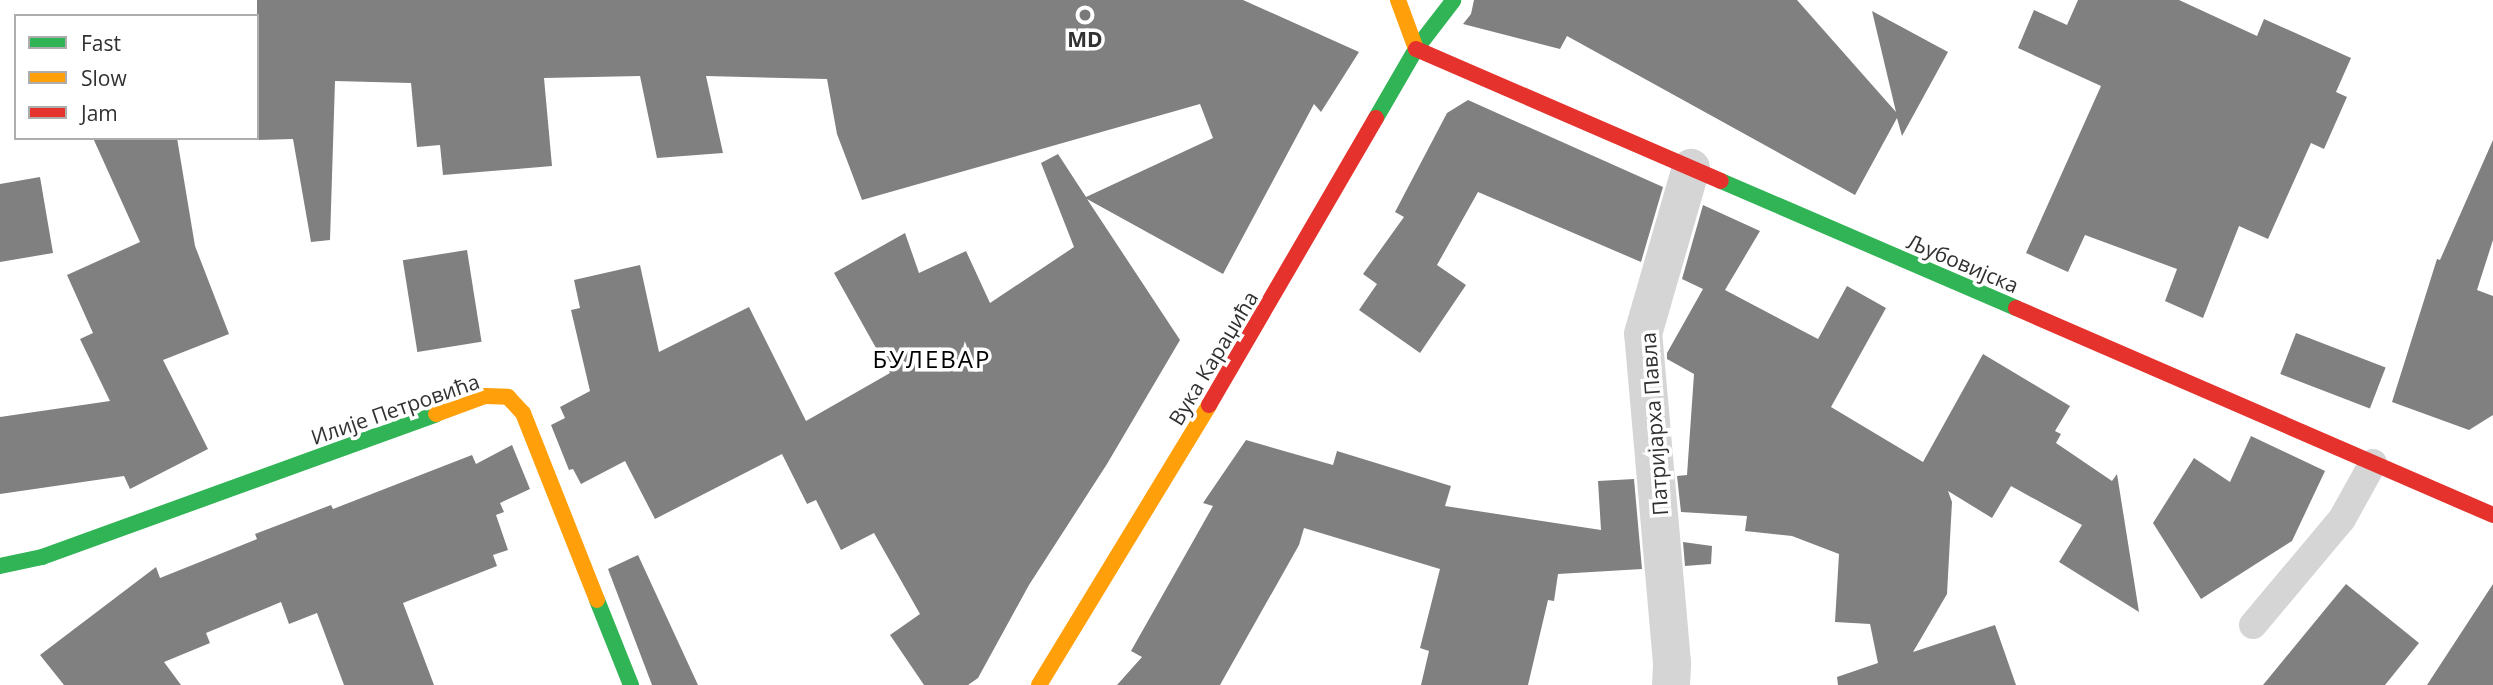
<!DOCTYPE html>
<html>
<head>
<meta charset="utf-8">
<style>
	body { margin:0 }
	#map { position:relative; width:2493px; height:685px; overflow:hidden; background:#fff; font-family:"Open Sans",sans-serif }
	div>[style] { position:absolute }
	.building>* { inset:0; background:#808080; transform-origin:0 0 }
	.lane>* { height:28px; margin:-14px; padding:0 14px; transform-origin:14px; border-radius:14px; background:#d5d5d5 }
	.street>* { height:38px; margin:-19px; padding:0 19px; transform-origin:19px; border-radius:19px; background:#d5d5d5 }
	.fast>* { height:16px; margin:-8px; padding:0 8px; transform-origin:8px; border-radius:8px; background:#30b455 }
	.slow>* { height:16px; margin:-8px; padding:0 8px; transform-origin:8px; border-radius:8px; background:#ff9f0a }
	.jam>* { height:16px; margin:-8px; padding:0 8px; transform-origin:8px; border-radius:8px; background:#e5322d }
	.dots>* { width:19px; height:19px; translate:-50% -50%; box-sizing:border-box; border:4px solid #fff; border-radius:50% }
	span { translate:-50% -50%; white-space:nowrap; text-align:center; line-height:1.15; -webkit-text-stroke:7px #fff; paint-order:stroke }
	.poi-label { font-size:21px; color:#313131; font-weight:700 }
	.street-label { font-size:21px; color:#313131 }
	.quarter-label { font-size:24px; color:#000; letter-spacing:2px }
	.legend { position:absolute; left:14px; top:14px; width:245px; height:126px; box-sizing:border-box; background:#fff; border:2px solid #adadad; margin:0; padding:9px 12px; list-style:none; font-size:21px; color:#313131 }
	.legend li { display:flex; align-items:center; gap:14px; height:35px }
	.legend b { width:35px; border:2px solid #adadad }
</style>
</head>
<body>
<div id="map">
	<div class="building">
		<i style="clip-path:polygon(257px 0,1243px 0,1359px 52px,1321px 112px,1314px 104px,1223px 274px,1087px 199px,1180px 340px,1107px 464px,1029px 585px,978px 678px,968px 685px,924px 685px,890px 635px,920px 614px,874px 533px,841px 550px,816px 500px,807px 504px,782px 454px,655px 519px,625px 461px,581px 484px,573px 469px,569px 470px,551px 425px,565px 418px,560px 407px,590px 391px,571px 310px,580px 308px,574px 280px,640px 265px,659px 352px,749px 307px,806px 421px,890px 373px,834px 273px,905px 233px,919px 273px,966px 251px,990px 303px,1074px 247px,1041px 163px,1058px 154px,1086px 197px,1213px 138px,1200px 104px,862px 200px,837px 134px,827px 79px,706px 76px,723px 153px,657px 158px,640px 76px,544px 78px,552px 166px,443px 175px,440px 145px,417px 147px,411px 83px,335px 81px,330px 240px,311px 242px,293px 139px,257px 140px)"></i>
		<i style="clip-path:polygon(1474px 0,1797px 0,1896px 112px,1872px 11px,1948px 52px,1902px 136px,1897px 118px,1855px 195px,1567px 36px,1560px 49px,1463px 24px,1471px 14px)"></i>
		<i style="clip-path:polygon(2078px 0,2179px 0,2257px 36px,2264px 19px,2351px 58px,2336px 92px,2347px 97px,2324px 149px,2311px 143px,2268px 239px,2239px 226px,2203px 318px,2165px 301px,2177px 269px,2085px 235px,2068px 272px,2026px 253px,2101px 86px,2018px 48px,2034px 10px,2067px 25px)"></i>
		<i style="clip-path:polygon(1468px 100px,1663px 187px,1641px 262px,1478px 192px,1437px 265px,1466px 285px,1420px 353px,1359px 310px,1377px 284px,1363px 274px,1404px 217px,1395px 212px,1447px 113px)"></i>
		<i style="clip-path:polygon(93px 138px,177px 138px,195px 246px,229px 334px,163px 360px,208px 449px,130px 489px,124px 476px,0 494px,0 417px,110px 401px,80px 339px,93px 333px,67px 275px,140px 242px)"></i>
		<i style="clip-path:polygon(2493px 140px,2493px 240px,2477px 290px,2493px 296px,2493px 415px,2469px 430px,2392px 402px,2437px 259px,2440px 260px)"></i>
		<i style="clip-path:polygon(40px 177px,53px 253px,0 262px,0 184px)"></i>
		<i style="clip-path:polygon(1703px 205px,1760px 231px,1725px 290px,1818px 339px,1847px 286px,1886px 308px,1831px 407px,1923px 462px,1983px 354px,2070px 406px,2055px 431px,2061px 434px,2056px 443px,2112px 481px,2117px 474px,2139px 612px,2059px 562px,2082px 525px,2011px 486px,1992px 518px,1948px 491px,1952px 502px,1947px 594px,1913px 652px,1995px 625px,2016px 685px,1838px 685px,1837px 677px,1878px 663px,1870px 624px,1835px 622px,1839px 554px,1792px 536px,1745px 531px,1747px 516px,1681px 512px,1677px 476px,1687px 475px,1694px 374px,1667px 359px,1667px 353px,1703px 289px,1682px 279px)"></i>
		<i style="left:467px;top:250px;width:93px;height:65px;rotate:81deg"></i>
		<i style="left:2296px;top:333px;width:96px;height:44px;rotate:21deg"></i>
		<i style="clip-path:polygon(2251px 436px,2325px 471px,2292px 541px,2201px 599px,2153px 523px,2194px 458px,2230px 482px)"></i>
		<i style="clip-path:polygon(1246px 440px,1333px 465px,1337px 451px,1451px 486px,1445px 506px,1601px 530px,1598px 481px,1634px 479px,1642px 569px,1558px 574px,1554px 601px,1548px 600px,1528px 685px,1421px 685px,1429px 651px,1420px 648px,1440px 569px,1304px 528px,1299px 545px,1220px 685px,1117px 685px,1142px 657px,1131px 651px,1213px 506px,1203px 503px)"></i>
		<i style="clip-path:polygon(512px 445px,530px 489px,500px 503px,504px 512px,496px 515px,508px 550px,493px 555px,497px 566px,403px 603px,434px 685px,344px 685px,317px 613px,289px 624px,281px 602px,206px 633px,210px 643px,164px 662px,181px 685px,64px 685px,40px 655px,156px 567px,160px 578px,257px 539px,255px 534px,331px 505px,333px 509px,472px 455px,476px 464px)"></i>
		<i style="clip-path:polygon(1683px 542px,1712px 546px,1711px 564px,1685px 566px)"></i>
		<i style="clip-path:polygon(638px 555px,698px 685px,652px 685px,608px 569px)"></i>
		<i style="clip-path:polygon(2346px 584px,2419px 643px,2385px 685px,2263px 685px)"></i>
		<i style="clip-path:polygon(2493px 584px,2493px 685px,2427px 685px)"></i>
	</div>
	<div class="lane">
		<i style="left:2253px;top:625px;width:138px;rotate:-50deg"></i>
		<i style="left:2342px;top:519px;width:64px;rotate:-61deg"></i>
	</div>
	<div class="street">
		<i style="left:1671px;top:685px;width:22px;rotate:-87deg"></i>
		<i style="left:1672px;top:663px;width:330px;rotate:-95deg"></i>
		<i style="left:1643px;top:334px;width:173px;rotate:-73.9deg"></i>
	</div>
	<div class="fast">
		<i style="left:1376px;top:118px;width:80px;rotate:-59.9deg"></i>
		<i style="left:1416px;top:49px;width:61px;rotate:-52.4deg"></i>
		<i style="left:1721px;top:181px;width:321px;rotate:23.3deg"></i>
		<i style="left:0;top:566px;width:43px;rotate:-12.1deg"></i>
		<i style="left:42px;top:557px;width:419px;rotate:-19.9deg"></i>
		<i style="left:597px;top:600px;width:92px;rotate:68.2deg"></i>
	</div>
	<div class="slow">
		<i style="left:1398px;top:0;width:52px;rotate:69.8deg"></i>
		<i style="left:436px;top:414px;width:52px;rotate:-20.2deg"></i>
		<i style="left:485px;top:396px;width:23px;rotate:2deg"></i>
		<i style="left:508px;top:397px;width:22px;rotate:47deg"></i>
		<i style="left:523px;top:413px;width:201px;rotate:68.4deg"></i>
		<i style="left:1039px;top:685px;width:328px;rotate:-58.7deg"></i>
	</div>
	<div class="jam">
		<i style="left:1416px;top:49px;width:332px;rotate:23.4deg"></i>
		<i style="left:2016px;top:308px;width:520px;rotate:23.46deg"></i>
		<i style="left:1209px;top:405px;width:332px;rotate:-59.8deg"></i>
	</div>
	<div class="dots">
		<i style="left:1085px;top:15px;background:#797979"></i>
	</div>
	<div class="poi-label">
		<span style="left:1085px;top:39px">MD</span>
	</div>
	<div class="street-label">
		<span style="left:1963px;top:263px;rotate:23deg">Љубовијска</span>
		<span style="left:1213px;top:358px;rotate:-59deg">Вука Караџића</span>
		<span style="left:395px;top:409px;rotate:-19deg">Илије Петровића</span>
		<span style="left:1654px;top:424px;rotate:-94deg">Патријарха Павла</span>
	</div>
	<div class="quarter-label">
		<span style="left:932px;top:359px">БУЛЕВАР</span>
	</div>
	<ul class="legend">
	<li><b style="height:9px;background:#30b455"></b>Fast</li>
	<li><b style="height:9px;background:#ff9f0a"></b>Slow</li>
	<li><b style="height:9px;background:#e5322d"></b>Jam</li>
	</ul>
</div>
</body>
</html>
